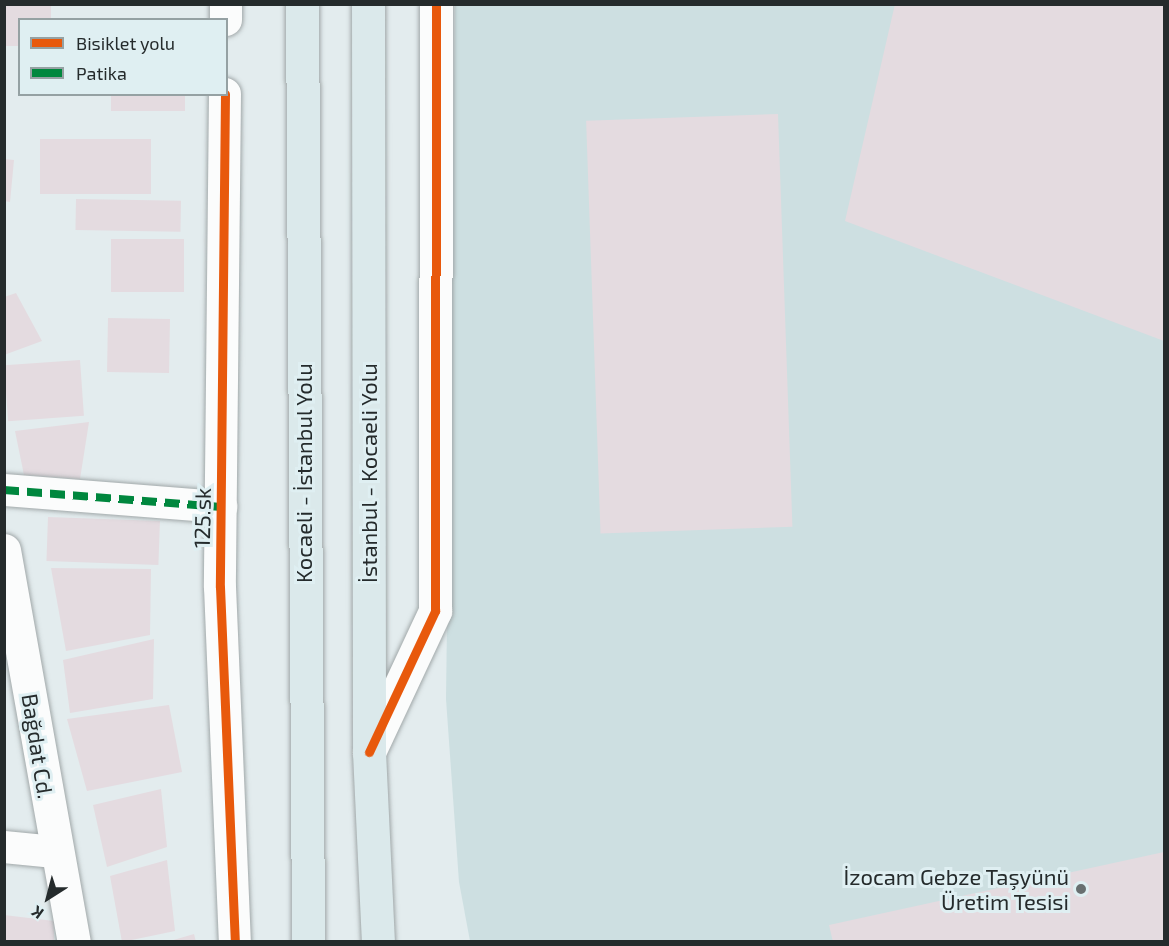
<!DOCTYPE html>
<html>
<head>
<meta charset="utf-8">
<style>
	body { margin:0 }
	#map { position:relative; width:1169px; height:946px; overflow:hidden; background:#e3ecee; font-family:"Exo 2",sans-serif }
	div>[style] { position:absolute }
	.built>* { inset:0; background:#cddfe1 }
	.building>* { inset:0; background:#e4dbe0; transform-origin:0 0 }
	.roads { filter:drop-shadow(0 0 2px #a1a8a9) drop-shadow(0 0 2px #a1a8a9) }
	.street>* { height:32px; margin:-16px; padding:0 16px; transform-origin:16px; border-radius:16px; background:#fbfcfc }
	.secondary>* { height:33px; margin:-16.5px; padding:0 16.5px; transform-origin:16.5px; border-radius:16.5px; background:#fbfcfc }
	.highway>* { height:33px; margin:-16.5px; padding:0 16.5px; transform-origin:16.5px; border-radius:16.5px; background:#dbe9eb }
	.quiet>* { height:8px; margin-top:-4px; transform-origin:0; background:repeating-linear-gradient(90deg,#00873e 0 15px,transparent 0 23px) }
	.cycleway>* { height:9px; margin:-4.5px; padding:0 4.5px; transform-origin:4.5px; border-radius:4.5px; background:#e8590c }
	.dots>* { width:16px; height:16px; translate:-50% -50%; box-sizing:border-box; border:3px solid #dfeff2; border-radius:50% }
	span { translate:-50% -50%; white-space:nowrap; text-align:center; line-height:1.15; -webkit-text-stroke:6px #dfeff2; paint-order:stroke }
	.street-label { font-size:22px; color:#252b2c }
	.poi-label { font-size:22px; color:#252b2c }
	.right { translate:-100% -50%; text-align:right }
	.frame { position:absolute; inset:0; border:6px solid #252b2c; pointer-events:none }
	.legend { position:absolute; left:18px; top:18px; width:210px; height:78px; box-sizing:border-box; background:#dfeff2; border:2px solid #95a1a3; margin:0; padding:8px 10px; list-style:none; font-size:18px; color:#252b2c }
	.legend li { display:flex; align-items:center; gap:12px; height:30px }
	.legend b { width:30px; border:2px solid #95a1a3 }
	.north { position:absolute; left:18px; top:868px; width:60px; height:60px; -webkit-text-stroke:4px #dfeff2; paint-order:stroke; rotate:216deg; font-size:16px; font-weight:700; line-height:24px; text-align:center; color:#252b2c }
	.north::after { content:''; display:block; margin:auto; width:21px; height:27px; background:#252b2c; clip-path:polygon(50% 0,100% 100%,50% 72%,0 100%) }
</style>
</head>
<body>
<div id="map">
	<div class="built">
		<i style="clip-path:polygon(455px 5px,1164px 5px,1164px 941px,470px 941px,459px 882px,446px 699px)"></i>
	</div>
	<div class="building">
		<i style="clip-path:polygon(895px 4px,1164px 4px,1164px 341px,845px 221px)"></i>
		<i style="clip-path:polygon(4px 6px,51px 6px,51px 20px,20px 20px,20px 46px,4px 46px)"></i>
		<i style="left:111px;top:94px;width:74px;height:17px"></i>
		<i style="left:778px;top:114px;width:413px;height:192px;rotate:88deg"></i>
		<i style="left:40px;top:139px;width:111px;height:55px"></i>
		<i style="clip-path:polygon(4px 159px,14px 160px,10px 202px,4px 201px)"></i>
		<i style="left:76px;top:199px;width:105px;height:31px;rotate:1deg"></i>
		<i style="left:111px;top:239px;width:73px;height:53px"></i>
		<i style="clip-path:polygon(16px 293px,42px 341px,4px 355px,4px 297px)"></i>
		<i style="left:108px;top:318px;width:62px;height:54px;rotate:1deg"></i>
		<i style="left:80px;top:360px;width:56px;height:76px;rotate:86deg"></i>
		<i style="clip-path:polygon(89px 422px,80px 479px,24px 475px,15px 431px)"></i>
		<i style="left:48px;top:517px;width:112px;height:44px;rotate:2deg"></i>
		<i style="clip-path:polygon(51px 568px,151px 569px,150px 635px,66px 651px)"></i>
		<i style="clip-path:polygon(154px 639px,153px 699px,70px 713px,63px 660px)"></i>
		<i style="clip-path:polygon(169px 705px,182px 772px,87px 791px,67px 719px)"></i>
		<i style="clip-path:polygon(161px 789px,167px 847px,107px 867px,93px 805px)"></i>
		<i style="clip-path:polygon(1164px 852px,1164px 942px,833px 942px,829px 925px)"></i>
		<i style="clip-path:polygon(167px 860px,175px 931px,122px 942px,110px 876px)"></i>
		<i style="clip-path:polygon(4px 915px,54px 921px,54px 942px,4px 942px)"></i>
		<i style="clip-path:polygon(194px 934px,196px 942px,170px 942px,170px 941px)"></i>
	</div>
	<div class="roads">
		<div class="street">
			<i style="left:226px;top:20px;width:16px;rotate:-90deg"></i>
			<i style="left:225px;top:94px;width:493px;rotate:90.6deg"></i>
			<i style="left:220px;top:587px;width:355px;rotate:87.6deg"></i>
			<i style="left:4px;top:490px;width:218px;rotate:4.5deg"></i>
			<i style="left:4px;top:847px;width:51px;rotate:5.6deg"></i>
		</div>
		<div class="secondary">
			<i style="left:4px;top:550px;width:398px;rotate:79.9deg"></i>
			<i style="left:369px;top:752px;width:156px;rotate:-64.9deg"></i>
			<i style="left:435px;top:611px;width:607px;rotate:-89.91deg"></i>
		</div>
		<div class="highway">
			<i style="left:302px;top:4px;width:938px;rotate:89.63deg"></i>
			<i style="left:368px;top:4px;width:748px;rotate:89.92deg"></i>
			<i style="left:369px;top:752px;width:190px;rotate:87.3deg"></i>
		</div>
	</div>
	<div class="quiet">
		<i style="left:4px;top:490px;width:218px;rotate:4.5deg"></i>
	</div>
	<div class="cycleway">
		<i style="left:225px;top:94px;width:493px;rotate:90.6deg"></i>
		<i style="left:220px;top:587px;width:355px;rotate:87.6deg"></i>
		<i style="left:369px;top:752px;width:156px;rotate:-64.9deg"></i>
		<i style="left:435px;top:611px;width:607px;rotate:-89.91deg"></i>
	</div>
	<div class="dots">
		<i style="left:1081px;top:889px;background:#686f70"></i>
	</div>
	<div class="street-label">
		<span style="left:304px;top:473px;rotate:-90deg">Kocaeli - İstanbul Yolu</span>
		<span style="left:369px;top:473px;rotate:-90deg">İstanbul - Kocaeli Yolu</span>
		<span style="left:202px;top:518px;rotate:-89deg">125.sk</span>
		<span style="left:38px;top:746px;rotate:81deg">Bağdat Cd.</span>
	</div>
	<div class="poi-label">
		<span class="right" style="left:1069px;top:889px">İzocam Gebze Taşyünü<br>Üretim Tesisi</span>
	</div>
	<div class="frame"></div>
	<ul class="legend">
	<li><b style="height:8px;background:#e8590c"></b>Bisiklet yolu</li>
	<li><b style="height:8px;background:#00873e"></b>Patika</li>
	</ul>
	<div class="north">K</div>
</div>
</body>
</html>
